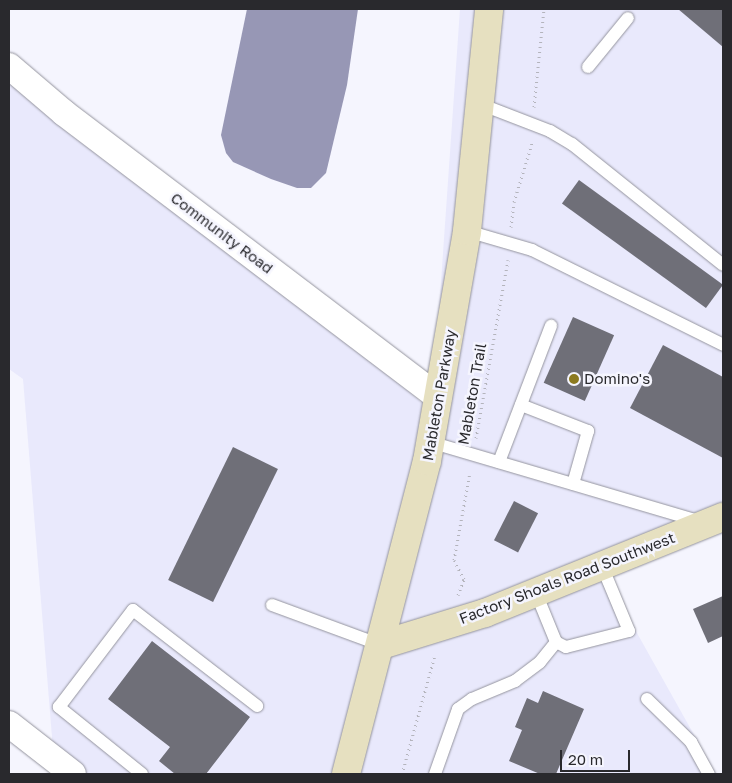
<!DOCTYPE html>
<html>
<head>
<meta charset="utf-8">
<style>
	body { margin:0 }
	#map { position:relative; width:732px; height:783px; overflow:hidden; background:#f5f5fe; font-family:"Golos Text",sans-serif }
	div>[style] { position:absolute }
	.built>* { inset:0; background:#e9e9fc }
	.water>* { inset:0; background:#9797b5 }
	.building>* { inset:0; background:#6f6f78; transform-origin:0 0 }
	.path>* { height:3px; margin-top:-1.5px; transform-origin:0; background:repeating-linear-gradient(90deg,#b4b4bc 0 1px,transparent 0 5px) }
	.roads { filter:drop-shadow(0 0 1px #94949e) drop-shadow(0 0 1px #94949e) }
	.lane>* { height:12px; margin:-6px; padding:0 6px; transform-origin:6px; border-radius:6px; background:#fff }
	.street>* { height:26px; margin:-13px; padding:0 13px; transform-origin:13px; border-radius:13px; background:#fff }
	.secondary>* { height:28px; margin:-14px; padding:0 14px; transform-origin:14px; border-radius:14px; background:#e6e0c0 }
	.dots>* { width:14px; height:14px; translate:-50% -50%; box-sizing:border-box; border:2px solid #f5f5fe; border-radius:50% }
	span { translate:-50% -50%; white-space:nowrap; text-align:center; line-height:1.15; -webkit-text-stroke:5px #f5f5fe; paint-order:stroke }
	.street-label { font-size:15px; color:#29292d }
	.poi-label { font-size:15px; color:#29292d }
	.left { translate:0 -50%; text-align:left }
	.frame { position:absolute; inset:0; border:10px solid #29292d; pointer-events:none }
	.scale { position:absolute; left:560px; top:750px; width:70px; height:22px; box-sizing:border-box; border:2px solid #29292d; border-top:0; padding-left:6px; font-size:15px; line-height:18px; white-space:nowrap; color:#29292d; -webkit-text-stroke:4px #f5f5fe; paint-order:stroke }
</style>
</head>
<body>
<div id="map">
	<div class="built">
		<i style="clip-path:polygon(460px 9px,723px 9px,723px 506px,600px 567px,716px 774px,55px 774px,23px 379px,9px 369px,9px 60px,432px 411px)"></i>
	</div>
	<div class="water">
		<i style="clip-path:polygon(247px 9px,358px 9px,347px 85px,326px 173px,311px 188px,297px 188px,271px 179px,233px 162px,226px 153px,221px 135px)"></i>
	</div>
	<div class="building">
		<i style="clip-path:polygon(678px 9px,723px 9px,723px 47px)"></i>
		<i style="left:579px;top:180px;width:178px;height:29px;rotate:36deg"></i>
		<i style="left:573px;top:317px;width:45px;height:72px;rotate:24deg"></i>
		<i style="clip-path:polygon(663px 345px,723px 377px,723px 458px,630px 408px)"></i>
		<i style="left:233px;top:447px;width:50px;height:148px;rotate:26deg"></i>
		<i style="left:514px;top:501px;width:27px;height:44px;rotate:27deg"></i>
		<i style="clip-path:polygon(723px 596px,723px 636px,708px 643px,693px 609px)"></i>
		<i style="clip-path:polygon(152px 641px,250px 717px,206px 774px,175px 774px,159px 761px,170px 747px,108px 699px)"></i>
		<i style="clip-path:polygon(543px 691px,584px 709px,556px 774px,540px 774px,509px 761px,522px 730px,515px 727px,527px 698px,538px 703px)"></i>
	</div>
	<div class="path">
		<i style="left:534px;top:107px;width:99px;rotate:-84.2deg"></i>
		<i style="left:511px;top:227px;width:25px;rotate:-83deg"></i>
		<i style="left:514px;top:202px;width:62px;rotate:-73deg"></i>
		<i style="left:476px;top:438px;width:181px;rotate:-79.8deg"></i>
		<i style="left:458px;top:595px;width:17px;rotate:-69deg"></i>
		<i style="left:464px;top:579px;width:21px;rotate:-118deg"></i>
		<i style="left:454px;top:560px;width:89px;rotate:-79.7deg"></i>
		<i style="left:402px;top:774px;width:123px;rotate:-74.5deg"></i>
	</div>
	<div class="roads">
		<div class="lane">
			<i style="left:588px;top:67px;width:63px;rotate:-50.8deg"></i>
			<i style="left:480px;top:104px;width:75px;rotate:21.1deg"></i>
			<i style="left:550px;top:131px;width:26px;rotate:31deg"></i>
			<i style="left:572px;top:144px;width:193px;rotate:38.7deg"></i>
			<i style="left:467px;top:231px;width:68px;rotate:16.3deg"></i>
			<i style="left:532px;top:250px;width:213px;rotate:26.4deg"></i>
			<i style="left:521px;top:405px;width:72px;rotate:21.2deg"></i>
			<i style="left:588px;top:431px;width:55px;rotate:105.8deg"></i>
			<i style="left:430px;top:442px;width:284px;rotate:16.4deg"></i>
			<i style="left:499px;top:462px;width:146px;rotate:-69.1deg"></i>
			<i style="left:536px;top:593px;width:53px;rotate:67.8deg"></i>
			<i style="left:556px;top:642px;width:11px;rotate:27deg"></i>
			<i style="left:566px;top:647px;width:65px;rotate:-14.3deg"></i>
			<i style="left:629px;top:631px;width:70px;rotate:-112.6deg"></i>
			<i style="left:272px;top:605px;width:116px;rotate:20.2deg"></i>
			<i style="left:647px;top:699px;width:62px;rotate:44.3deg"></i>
			<i style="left:691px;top:742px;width:37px;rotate:61deg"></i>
			<i style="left:142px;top:774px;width:107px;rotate:-141.1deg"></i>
			<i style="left:59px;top:707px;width:122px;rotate:-52.7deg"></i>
			<i style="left:133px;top:610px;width:157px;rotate:37.7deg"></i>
			<i style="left:435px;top:774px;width:69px;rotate:-70.5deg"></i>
			<i style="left:458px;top:709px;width:17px;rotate:-36deg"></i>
			<i style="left:472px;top:699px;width:47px;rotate:-22.7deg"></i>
			<i style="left:515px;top:681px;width:31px;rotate:-37deg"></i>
			<i style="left:540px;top:662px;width:26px;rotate:-51deg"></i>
		</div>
		<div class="street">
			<i style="left:9px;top:66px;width:72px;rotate:40.5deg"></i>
			<i style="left:64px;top:113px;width:470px;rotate:37.2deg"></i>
			<i style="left:9px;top:724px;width:81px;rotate:38deg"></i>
		</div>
		<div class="secondary">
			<i style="left:381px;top:645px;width:109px;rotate:-17.1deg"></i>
			<i style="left:485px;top:613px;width:257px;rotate:-22deg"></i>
			<i style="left:346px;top:774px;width:323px;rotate:-75.5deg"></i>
			<i style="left:427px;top:461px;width:233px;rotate:-80.1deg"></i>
			<i style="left:467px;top:231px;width:223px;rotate:-84.3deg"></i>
		</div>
	</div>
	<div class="dots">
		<i style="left:574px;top:379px;background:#8c7a1f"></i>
	</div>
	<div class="street-label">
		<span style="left:222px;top:233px;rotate:37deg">Community Road</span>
		<span style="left:472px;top:394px;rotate:-80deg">Mableton Trail</span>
		<span style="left:439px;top:395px;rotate:-80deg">Mableton Parkway</span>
		<span style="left:567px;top:578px;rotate:-21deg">Factory Shoals Road Southwest</span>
	</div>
	<div class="poi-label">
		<span class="left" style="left:584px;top:379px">Domino's</span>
	</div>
	<div class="frame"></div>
	<div class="scale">20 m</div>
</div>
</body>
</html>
